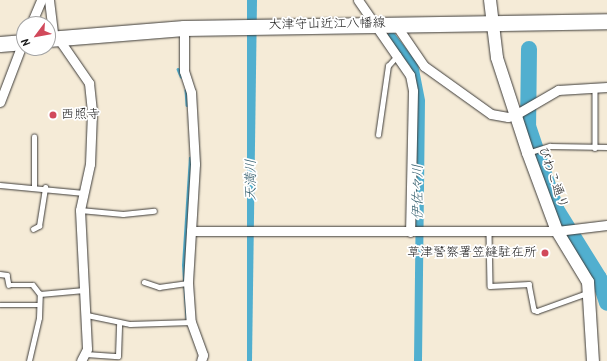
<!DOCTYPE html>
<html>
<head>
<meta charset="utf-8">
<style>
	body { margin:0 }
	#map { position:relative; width:607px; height:361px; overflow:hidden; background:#f5ebd7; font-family:Kalam,"Klee One",sans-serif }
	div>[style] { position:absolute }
	.water>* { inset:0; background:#51afcf }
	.stream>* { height:2.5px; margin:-1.25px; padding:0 1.25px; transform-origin:1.25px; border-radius:1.25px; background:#51afcf }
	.river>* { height:16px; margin:-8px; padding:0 8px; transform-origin:8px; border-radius:8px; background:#51afcf }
	.roads { filter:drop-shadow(0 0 1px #3d3b38) drop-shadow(0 0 1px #3d3b38) }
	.service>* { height:4.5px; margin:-2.25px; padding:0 2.25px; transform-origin:2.25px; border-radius:2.25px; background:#fff }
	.minor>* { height:9px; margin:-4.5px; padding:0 4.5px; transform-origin:4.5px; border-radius:4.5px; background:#fff }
	.tertiary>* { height:12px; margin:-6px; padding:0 6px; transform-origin:6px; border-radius:6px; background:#fff }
	.primary>* { height:15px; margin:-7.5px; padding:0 7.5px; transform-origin:7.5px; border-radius:7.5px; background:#fff }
	.dots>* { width:11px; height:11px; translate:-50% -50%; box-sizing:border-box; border:2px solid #fff; border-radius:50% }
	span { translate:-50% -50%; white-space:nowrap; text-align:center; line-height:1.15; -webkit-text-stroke:3.5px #fff; paint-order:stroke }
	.street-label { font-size:13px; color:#1c1c1c }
	.poi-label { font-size:13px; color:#1c1c1c }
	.left { translate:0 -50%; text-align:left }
	.right { translate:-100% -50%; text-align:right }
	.water-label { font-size:14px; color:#345e6d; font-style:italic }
	.north { position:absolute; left:16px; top:16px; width:40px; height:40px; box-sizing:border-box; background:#fff; border:1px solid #a4a4a4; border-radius:50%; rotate:238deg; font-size:11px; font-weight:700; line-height:16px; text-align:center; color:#1c1c1c }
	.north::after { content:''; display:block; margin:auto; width:14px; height:18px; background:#d1495b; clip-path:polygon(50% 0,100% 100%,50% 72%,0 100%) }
</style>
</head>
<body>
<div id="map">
	<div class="water">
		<i style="clip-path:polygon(247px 0,257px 0,252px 361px,247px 361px)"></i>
		<i style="clip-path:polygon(392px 30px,418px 64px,425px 100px,422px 361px,414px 361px,417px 103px,410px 66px,386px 36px)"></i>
	</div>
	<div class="stream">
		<i style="left:178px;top:69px;width:8px;rotate:67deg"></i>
		<i style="left:186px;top:90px;width:15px;rotate:86deg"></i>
		<i style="left:187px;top:322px;width:57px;rotate:-94deg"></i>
		<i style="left:183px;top:265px;width:107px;rotate:-86.3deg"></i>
	</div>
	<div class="river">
		<i style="left:529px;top:49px;width:77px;rotate:90.7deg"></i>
		<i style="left:528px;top:126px;width:88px;rotate:71.4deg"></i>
		<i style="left:556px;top:209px;width:81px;rotate:58.1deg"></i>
		<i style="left:599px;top:278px;width:26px;rotate:72deg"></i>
	</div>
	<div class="roads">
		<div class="service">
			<i style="left:595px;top:88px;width:60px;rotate:90deg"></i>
			<i style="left:378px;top:135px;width:70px;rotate:-81.8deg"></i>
			<i style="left:388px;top:66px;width:15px;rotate:-48deg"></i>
			<i style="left:528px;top:153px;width:23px;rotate:-18deg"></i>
			<i style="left:550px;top:146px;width:57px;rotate:1deg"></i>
			<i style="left:0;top:185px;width:84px;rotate:5.4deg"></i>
			<i style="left:34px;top:186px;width:49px;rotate:-90deg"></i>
			<i style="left:80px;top:210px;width:43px;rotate:5.3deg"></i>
			<i style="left:123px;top:214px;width:31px;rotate:-6deg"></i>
			<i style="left:33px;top:229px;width:7px;rotate:-27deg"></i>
			<i style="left:39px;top:226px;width:39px;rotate:-81deg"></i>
			<i style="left:489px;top:232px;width:54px;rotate:88.9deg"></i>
			<i style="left:490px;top:286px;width:39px;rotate:-3deg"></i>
			<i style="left:529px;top:284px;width:26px;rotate:79deg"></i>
			<i style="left:534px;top:310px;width:3px;rotate:18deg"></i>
			<i style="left:537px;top:311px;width:53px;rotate:-19.8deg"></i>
			<i style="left:0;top:274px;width:7px;rotate:8deg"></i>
			<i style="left:7px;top:275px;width:10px;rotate:79deg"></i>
			<i style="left:9px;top:285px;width:24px"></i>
			<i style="left:33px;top:285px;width:11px;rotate:52deg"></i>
			<i style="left:144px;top:282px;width:16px;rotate:18deg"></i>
			<i style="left:159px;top:287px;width:29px;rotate:-8deg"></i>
			<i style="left:0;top:305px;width:40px"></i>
			<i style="left:87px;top:315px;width:44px;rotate:11.8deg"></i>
			<i style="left:130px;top:324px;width:61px;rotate:-1.9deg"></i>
			<i style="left:86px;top:354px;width:32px;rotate:4deg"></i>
			<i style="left:118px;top:356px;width:33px;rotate:-88deg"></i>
			<i style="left:29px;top:361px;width:44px;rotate:-76.9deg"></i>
			<i style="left:39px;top:318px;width:24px;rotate:-88deg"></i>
			<i style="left:40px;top:294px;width:44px;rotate:-5.2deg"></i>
		</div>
		<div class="minor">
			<i style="left:49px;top:0;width:38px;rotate:83deg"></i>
			<i style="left:358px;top:0;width:91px;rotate:55.3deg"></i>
			<i style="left:410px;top:75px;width:16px;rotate:79deg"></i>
			<i style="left:413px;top:91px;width:141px;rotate:91.2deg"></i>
			<i style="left:31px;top:24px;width:26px;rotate:-67deg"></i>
			<i style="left:396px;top:25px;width:50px;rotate:55.7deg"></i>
			<i style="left:424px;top:66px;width:82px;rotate:35.6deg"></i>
			<i style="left:491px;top:114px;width:17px;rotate:10deg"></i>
			<i style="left:508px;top:117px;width:7px;rotate:-16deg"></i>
			<i style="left:515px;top:115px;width:50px;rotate:-30.2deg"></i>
			<i style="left:558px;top:90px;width:49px;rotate:-3.5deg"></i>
			<i style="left:184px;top:28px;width:43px;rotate:90deg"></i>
			<i style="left:184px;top:71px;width:22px;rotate:72deg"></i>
			<i style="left:191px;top:92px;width:72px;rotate:86.8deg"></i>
			<i style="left:195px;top:164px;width:119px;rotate:93.4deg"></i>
			<i style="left:188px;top:283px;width:39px;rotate:86deg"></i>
			<i style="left:191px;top:322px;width:35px;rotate:70deg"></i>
			<i style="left:203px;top:355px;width:6px;rotate:108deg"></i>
			<i style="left:58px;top:38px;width:55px;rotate:55.4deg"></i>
			<i style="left:89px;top:83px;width:29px;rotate:84deg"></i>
			<i style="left:92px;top:112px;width:52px;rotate:92.2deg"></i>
			<i style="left:90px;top:164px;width:47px;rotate:102.3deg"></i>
			<i style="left:80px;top:210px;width:139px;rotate:87.1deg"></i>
			<i style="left:87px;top:349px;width:13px;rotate:117deg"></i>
			<i style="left:0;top:102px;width:67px;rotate:-69.1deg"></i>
			<i style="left:191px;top:231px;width:366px"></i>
			<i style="left:557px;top:231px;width:50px;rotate:-6.8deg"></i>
		</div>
		<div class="tertiary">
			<i style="left:490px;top:0;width:58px;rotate:83.1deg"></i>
			<i style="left:497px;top:58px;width:100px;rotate:71.9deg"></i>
			<i style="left:528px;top:153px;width:83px;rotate:69.6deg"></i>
			<i style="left:557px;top:231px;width:60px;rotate:58.7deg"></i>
			<i style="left:588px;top:282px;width:79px;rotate:86.4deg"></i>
		</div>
		<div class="primary">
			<i style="left:48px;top:39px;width:136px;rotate:-4.6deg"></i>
			<i style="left:184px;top:28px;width:423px;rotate:-0.9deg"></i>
			<i style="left:0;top:44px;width:24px;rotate:-5deg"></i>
		</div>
	</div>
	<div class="dots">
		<i style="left:53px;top:115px;background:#d1495b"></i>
		<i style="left:545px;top:253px;background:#d1495b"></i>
	</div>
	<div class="street-label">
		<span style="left:327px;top:25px;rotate:-1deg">大津守山近江八幡線</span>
		<span style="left:552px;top:178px;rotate:70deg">びわこ通り</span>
	</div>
	<div class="poi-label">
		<span class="left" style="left:61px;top:115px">西照寺</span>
		<span class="right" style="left:537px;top:253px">草津警察署笠縫駐在所</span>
	</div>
	<div class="water-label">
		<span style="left:251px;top:180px;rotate:-90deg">天満川</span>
		<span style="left:418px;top:192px;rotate:-90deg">伊佐々川</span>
	</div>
	<div class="north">N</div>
</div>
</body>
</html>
